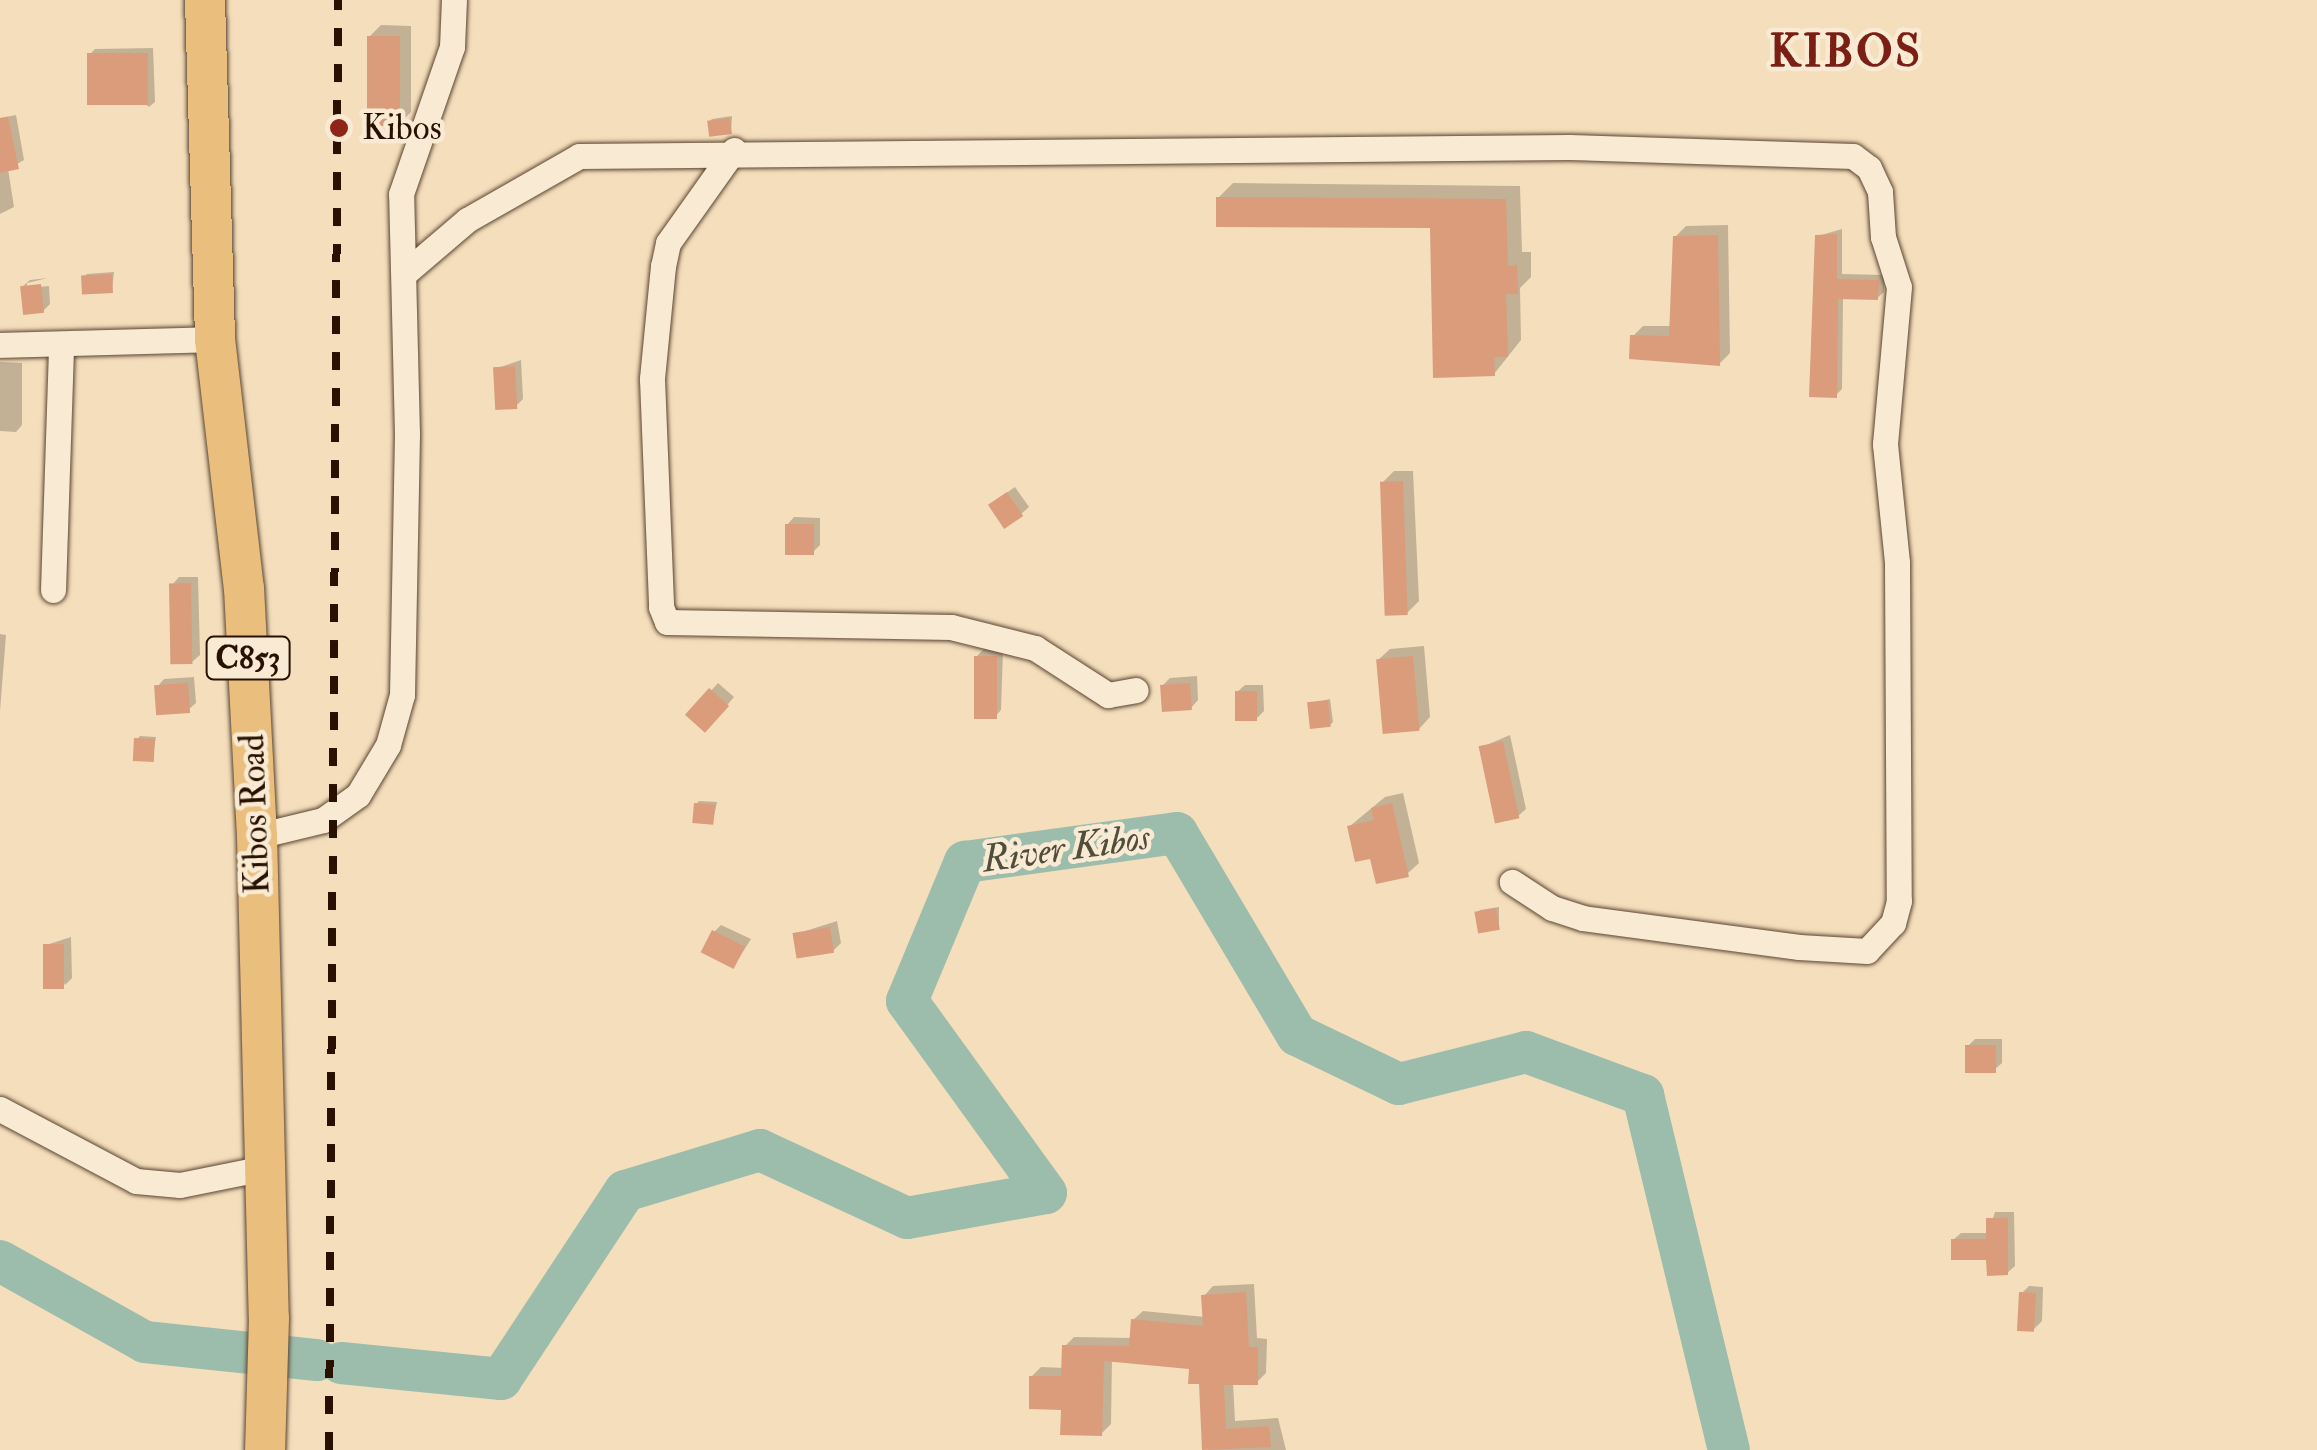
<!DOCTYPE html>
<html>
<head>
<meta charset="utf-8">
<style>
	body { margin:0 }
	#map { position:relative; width:2317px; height:1450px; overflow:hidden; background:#f4debc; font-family:"IM FELL Double Pica",serif }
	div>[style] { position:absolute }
	.shadow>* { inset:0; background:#0003 }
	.river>* { height:42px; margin:-21px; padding:0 21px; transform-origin:21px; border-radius:21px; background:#9cbdac }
	.building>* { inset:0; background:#db9c7c; transform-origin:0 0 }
	.roads { filter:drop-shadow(0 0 2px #5b4430) drop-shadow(0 0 2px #5b4430) }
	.minor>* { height:25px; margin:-12.5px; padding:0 12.5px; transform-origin:12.5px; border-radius:12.5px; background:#f8ead3 }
	.primary>* { height:40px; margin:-20px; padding:0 20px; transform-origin:20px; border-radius:20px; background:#eabf7e }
	.rail>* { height:8px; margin-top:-4px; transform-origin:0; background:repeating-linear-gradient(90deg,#281101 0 18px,transparent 0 36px) }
	.dots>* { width:28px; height:28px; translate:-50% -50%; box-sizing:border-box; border:5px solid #f8ead3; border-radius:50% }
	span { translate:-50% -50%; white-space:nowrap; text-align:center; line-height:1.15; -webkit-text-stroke:9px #f8ead3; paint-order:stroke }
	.shield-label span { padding:2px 8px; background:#f8ead3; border:2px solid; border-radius:8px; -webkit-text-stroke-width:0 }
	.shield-label { font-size:32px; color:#281101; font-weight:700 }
	.poi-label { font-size:35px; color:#281101 }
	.left { translate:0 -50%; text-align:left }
	.street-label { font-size:35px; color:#281101 }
	.water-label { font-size:38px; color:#514d3d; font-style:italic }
	.district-label { font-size:45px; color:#7a1f14; font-weight:700; letter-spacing:2.5px }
</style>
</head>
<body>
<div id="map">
	<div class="shadow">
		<i style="clip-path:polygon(381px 25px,411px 26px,411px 112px,399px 124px,369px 37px)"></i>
		<i style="clip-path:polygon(153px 48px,155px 102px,149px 107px,90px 54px,95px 49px)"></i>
		<i style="clip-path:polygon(16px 115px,24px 160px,8px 169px,14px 207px,0 214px,0 118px)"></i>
		<i style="clip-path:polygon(732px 116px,731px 132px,709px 122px,712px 119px)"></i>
		<i style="clip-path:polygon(1233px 183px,1520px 186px,1522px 252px,1531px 252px,1531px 277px,1520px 288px,1521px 340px,1494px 374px,1432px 226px,1218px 198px)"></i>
		<i style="clip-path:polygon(1728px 225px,1730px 353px,1719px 364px,1632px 337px,1643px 326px,1672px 326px,1675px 237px,1686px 226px)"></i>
		<i style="clip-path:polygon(1842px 229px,1842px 274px,1884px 275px,1884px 292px,1877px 298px,1843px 297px,1842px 389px,1836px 395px,1818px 236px)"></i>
		<i style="clip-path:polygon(114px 272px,112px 290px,84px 277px,87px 274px)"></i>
		<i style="clip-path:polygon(48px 278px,27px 283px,27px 288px,49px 286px,50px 304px,43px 311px,22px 287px,30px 280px)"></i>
		<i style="clip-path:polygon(521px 360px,523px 399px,516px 406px,495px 369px)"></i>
		<i style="clip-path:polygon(0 362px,22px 363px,22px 425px,16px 432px,0 431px)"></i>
		<i style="clip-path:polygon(1394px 471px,1413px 471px,1419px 601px,1407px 613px,1382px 483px)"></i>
		<i style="clip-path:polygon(1015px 487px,1029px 507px,1021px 514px,999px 498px)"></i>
		<i style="clip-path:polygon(794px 517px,820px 518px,820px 545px,812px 553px,787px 525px)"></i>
		<i style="clip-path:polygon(179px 577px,198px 577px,200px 655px,192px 662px,172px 585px)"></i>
		<i style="clip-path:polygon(0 634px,6px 635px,0 711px)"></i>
		<i style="clip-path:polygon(1424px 646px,1430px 717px,1419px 729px,1378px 660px,1390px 649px)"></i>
		<i style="clip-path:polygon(984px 649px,1003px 650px,1001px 710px,994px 718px,976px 657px)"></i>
		<i style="clip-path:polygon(1197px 676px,1198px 700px,1191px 708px,1163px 685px,1170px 678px)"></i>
		<i style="clip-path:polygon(194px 677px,196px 703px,188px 710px,157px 687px,164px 679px)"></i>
		<i style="clip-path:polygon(718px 683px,734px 697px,712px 723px,689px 715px)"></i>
		<i style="clip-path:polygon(1245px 685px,1263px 685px,1264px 711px,1256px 719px,1237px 692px)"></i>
		<i style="clip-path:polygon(1330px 699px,1333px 722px,1330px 725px,1309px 704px)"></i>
		<i style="clip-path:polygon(1510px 735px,1526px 809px,1518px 816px,1482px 747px)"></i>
		<i style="clip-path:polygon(140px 736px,156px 737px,152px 759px,137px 739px)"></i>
		<i style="clip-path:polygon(1403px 793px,1419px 863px,1407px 874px,1372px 856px,1350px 826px,1385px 797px)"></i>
		<i style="clip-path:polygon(699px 801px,717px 802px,713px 822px,696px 804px)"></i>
		<i style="clip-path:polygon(1499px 907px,1499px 928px,1477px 913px,1480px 910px)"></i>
		<i style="clip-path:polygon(837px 921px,841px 943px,833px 951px,796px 934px)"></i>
		<i style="clip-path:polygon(721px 925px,751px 939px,734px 966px,714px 932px)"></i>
		<i style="clip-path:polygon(71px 937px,72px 978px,65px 985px,46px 945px)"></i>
		<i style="clip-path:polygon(1975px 1039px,2002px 1039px,2002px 1063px,1994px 1070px,1968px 1046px)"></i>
		<i style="clip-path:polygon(1995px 1212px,2014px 1212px,2015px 1266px,2007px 1273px,1953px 1240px,1961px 1233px,1988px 1233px)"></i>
		<i style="clip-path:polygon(1254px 1284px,1257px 1338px,1267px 1339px,1266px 1373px,1256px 1383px,1233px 1382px,1235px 1421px,1278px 1418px,1286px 1450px,1208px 1450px,1202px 1382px,1191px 1366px,1112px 1359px,1111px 1424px,1101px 1434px,1031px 1377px,1041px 1367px,1064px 1368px,1065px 1346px,1074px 1337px,1132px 1338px,1133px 1320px,1143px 1311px,1205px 1317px,1204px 1296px,1213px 1286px)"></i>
		<i style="clip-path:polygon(2029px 1286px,2043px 1287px,2042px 1321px,2034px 1329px,2021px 1294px)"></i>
	</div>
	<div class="river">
		<i style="left:0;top:1261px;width:166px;rotate:29.2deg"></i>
		<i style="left:145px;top:1342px;width:173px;rotate:6deg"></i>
		<i style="left:341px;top:1363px;width:161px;rotate:5.7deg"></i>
		<i style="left:501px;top:1379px;width:225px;rotate:-56.6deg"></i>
		<i style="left:625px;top:1191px;width:141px;rotate:-16.9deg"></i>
		<i style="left:760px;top:1150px;width:162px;rotate:24.8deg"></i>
		<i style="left:907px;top:1218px;width:141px;rotate:-10.2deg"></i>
		<i style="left:1046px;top:1193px;width:237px;rotate:-125.9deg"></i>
		<i style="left:907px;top:1001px;width:151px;rotate:-67.4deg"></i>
		<i style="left:965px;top:862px;width:214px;rotate:-7.8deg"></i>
		<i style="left:1177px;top:833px;width:235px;rotate:59.3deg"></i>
		<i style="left:1297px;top:1035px;width:113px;rotate:25.7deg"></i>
		<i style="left:1399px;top:1084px;width:131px;rotate:-14.1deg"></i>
		<i style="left:1526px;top:1052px;width:125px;rotate:20.2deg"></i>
		<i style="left:1643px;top:1095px;width:365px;rotate:76.4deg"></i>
	</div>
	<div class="building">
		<i style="left:367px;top:36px;width:33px;height:90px"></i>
		<i style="left:87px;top:53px;width:61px;height:52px"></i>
		<i style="clip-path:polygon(8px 117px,19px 169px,0 173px,0 118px)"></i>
		<i style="left:730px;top:118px;width:16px;height:23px;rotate:83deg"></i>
		<i style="clip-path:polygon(1216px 197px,1506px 199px,1508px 266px,1517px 265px,1518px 294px,1506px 294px,1508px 357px,1494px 357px,1495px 376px,1433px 378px,1430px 228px,1216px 227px)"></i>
		<i style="clip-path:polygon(1837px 234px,1837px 279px,1879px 280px,1878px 300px,1838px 299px,1837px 398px,1809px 397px,1815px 235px)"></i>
		<i style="clip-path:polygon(1718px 235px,1720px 366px,1629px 359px,1630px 335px,1669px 336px,1673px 236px)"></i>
		<i style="left:112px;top:274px;width:19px;height:31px;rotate:87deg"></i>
		<i style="left:41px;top:284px;width:29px;height:21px;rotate:84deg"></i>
		<i style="left:515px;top:366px;width:43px;height:22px;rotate:87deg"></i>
		<i style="left:1403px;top:481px;width:134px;height:23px;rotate:88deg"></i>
		<i style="left:1007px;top:492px;width:29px;height:23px;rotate:56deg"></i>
		<i style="left:785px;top:524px;width:29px;height:31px"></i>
		<i style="left:191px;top:583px;width:81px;height:22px;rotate:89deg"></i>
		<i style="left:974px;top:656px;width:23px;height:63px"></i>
		<i style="left:1413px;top:656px;width:75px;height:37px;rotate:85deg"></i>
		<i style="left:188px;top:683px;width:30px;height:34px;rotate:86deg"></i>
		<i style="left:1190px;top:683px;width:27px;height:30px;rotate:86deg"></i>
		<i style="left:709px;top:688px;width:27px;height:36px;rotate:42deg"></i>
		<i style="left:1235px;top:691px;width:22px;height:30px"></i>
		<i style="left:1328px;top:700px;width:27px;height:21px;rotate:84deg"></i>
		<i style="left:134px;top:738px;width:21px;height:23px;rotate:3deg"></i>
		<i style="left:1503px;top:741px;width:79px;height:25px;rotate:78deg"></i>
		<i style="left:694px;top:803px;width:21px;height:20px;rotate:5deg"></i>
		<i style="clip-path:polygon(1392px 803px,1409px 877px,1376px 884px,1370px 859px,1355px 862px,1347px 826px,1374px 820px,1371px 808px)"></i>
		<i style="left:1496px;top:908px;width:22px;height:22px;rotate:80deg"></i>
		<i style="left:830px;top:927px;width:26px;height:38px;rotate:81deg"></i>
		<i style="left:712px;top:930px;width:37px;height:25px;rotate:27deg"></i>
		<i style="left:43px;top:944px;width:21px;height:45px"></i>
		<i style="left:1965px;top:1045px;width:31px;height:28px"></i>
		<i style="clip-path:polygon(1986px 1218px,2008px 1218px,2008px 1275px,1987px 1276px,1986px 1260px,1951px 1260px,1951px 1239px,1986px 1239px)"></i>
		<i style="clip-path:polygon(1246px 1292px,1249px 1347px,1258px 1347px,1258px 1385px,1224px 1385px,1226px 1429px,1269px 1426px,1271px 1447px,1202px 1450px,1199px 1384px,1188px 1384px,1189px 1369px,1104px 1361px,1102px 1436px,1060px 1435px,1061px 1410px,1029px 1409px,1029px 1376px,1061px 1376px,1062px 1345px,1129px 1346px,1131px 1319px,1203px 1326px,1201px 1295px)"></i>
		<i style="left:2019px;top:1292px;width:17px;height:39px;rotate:3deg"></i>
	</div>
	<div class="roads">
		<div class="minor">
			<i style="left:734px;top:150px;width:114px;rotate:125.4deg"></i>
			<i style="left:668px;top:243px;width:24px;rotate:102deg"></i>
			<i style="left:663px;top:266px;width:114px;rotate:95.6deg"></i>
			<i style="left:652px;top:379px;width:228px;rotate:87.7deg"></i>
			<i style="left:661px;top:607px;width:16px;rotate:68deg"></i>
			<i style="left:667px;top:622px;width:284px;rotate:1deg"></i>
			<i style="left:951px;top:627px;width:87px;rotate:14deg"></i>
			<i style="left:1035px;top:648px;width:87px;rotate:32.8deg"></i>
			<i style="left:1108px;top:695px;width:28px;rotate:-10deg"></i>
			<i style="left:405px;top:273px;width:82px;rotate:-40.5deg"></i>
			<i style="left:467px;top:220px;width:129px;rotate:-29.7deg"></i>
			<i style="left:579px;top:156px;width:990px;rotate:-0.52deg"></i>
			<i style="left:1569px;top:147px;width:284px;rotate:1.8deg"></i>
			<i style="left:1853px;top:156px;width:20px;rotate:37deg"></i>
			<i style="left:1869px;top:168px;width:26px;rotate:65deg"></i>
			<i style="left:1880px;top:192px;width:45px;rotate:86.2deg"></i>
			<i style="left:1883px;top:237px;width:52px;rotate:72.3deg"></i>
			<i style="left:1899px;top:287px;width:158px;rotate:95.1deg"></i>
			<i style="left:1885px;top:444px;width:120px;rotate:84.2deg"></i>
			<i style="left:1897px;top:563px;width:338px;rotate:89.7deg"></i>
			<i style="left:1899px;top:901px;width:23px;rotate:105deg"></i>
			<i style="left:1893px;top:923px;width:38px;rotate:133deg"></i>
			<i style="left:1867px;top:951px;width:68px;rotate:-176.6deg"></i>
			<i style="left:1799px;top:947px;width:218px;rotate:-172.4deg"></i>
			<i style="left:1583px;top:918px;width:33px;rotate:-162deg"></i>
			<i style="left:1552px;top:908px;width:48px;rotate:-147deg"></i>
			<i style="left:0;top:345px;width:215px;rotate:-1.6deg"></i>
			<i style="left:53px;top:590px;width:246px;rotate:-88.1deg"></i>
			<i style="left:257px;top:836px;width:68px;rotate:-13.6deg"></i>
			<i style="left:323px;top:820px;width:43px;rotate:-35.5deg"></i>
			<i style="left:358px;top:795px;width:58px;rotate:-59deg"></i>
			<i style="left:388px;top:745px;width:52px;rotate:-74.4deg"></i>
			<i style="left:402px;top:695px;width:261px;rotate:-88.9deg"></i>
			<i style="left:407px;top:434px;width:240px;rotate:-91.4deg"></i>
			<i style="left:401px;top:194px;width:156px;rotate:-70.9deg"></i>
			<i style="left:452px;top:47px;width:47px;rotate:-87.6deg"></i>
			<i style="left:0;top:1109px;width:154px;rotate:27.9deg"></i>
			<i style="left:136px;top:1181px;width:44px;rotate:5.2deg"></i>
			<i style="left:180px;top:1185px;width:86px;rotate:-11.4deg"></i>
		</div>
		<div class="primary">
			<i style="left:205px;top:0;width:339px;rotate:88.3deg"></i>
			<i style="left:215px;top:339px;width:251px;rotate:83.4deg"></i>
			<i style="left:244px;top:588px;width:248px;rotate:87deg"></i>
			<i style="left:257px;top:836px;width:482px;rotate:88.6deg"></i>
			<i style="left:269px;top:1318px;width:132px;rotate:91.7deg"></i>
		</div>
	</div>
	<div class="rail">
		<i style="left:329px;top:1450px;width:1450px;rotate:-89.64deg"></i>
	</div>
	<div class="dots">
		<i style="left:339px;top:128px;background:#8f2418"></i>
	</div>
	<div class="shield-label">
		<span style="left:248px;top:658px">C853</span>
	</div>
	<div class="poi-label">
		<span class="left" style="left:362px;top:128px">Kibos</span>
	</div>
	<div class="street-label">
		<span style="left:255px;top:814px;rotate:-92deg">Kibos Road</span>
	</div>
	<div class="water-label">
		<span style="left:1066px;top:849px;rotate:-8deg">River Kibos</span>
	</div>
	<div class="district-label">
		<span style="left:1846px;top:53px">KIBOS</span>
	</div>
</div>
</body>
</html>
